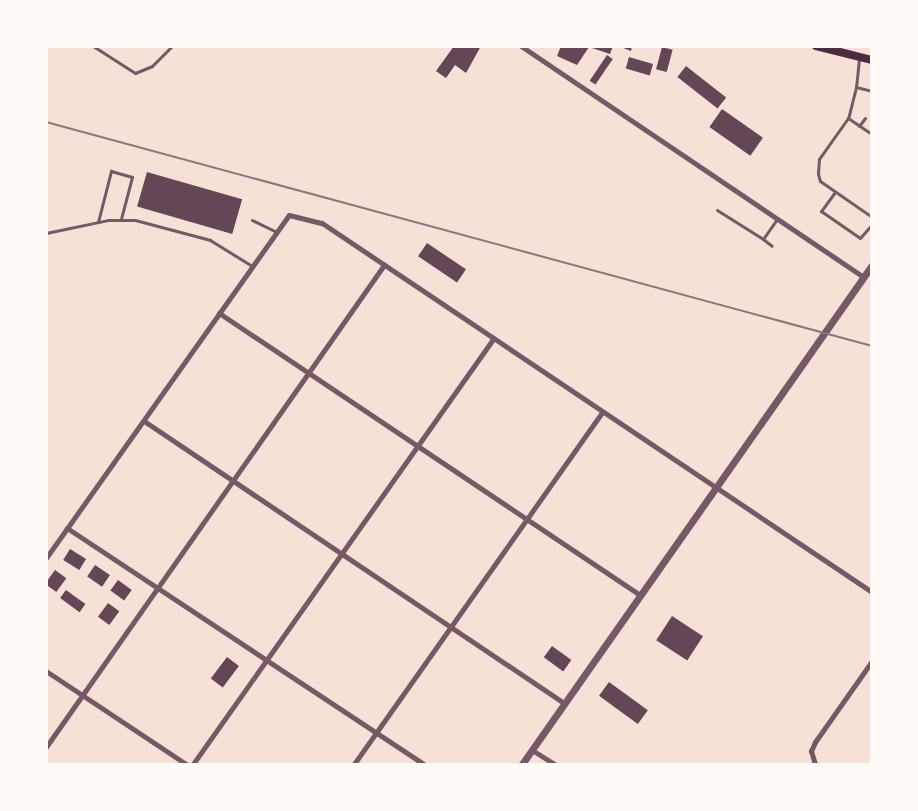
<!DOCTYPE html>
<html>
<head>
<meta charset="utf-8">
<style>
	body { margin:0 }
	#map { position:relative; width:918px; height:811px; overflow:hidden; background:#f7e1d7; font-family:Georgia,serif }
	div>[style] { position:absolute }
	.building>* { inset:0; background:#644757; transform-origin:0 0 }
	.service>* { height:3px; margin:-1.5px; padding:0 1.5px; transform-origin:1.5px; border-radius:1.5px; background:#755966 }
	.minor>* { height:5px; margin:-2.5px; padding:0 2.5px; transform-origin:2.5px; border-radius:2.5px; background:#755966 }
	.tertiary>* { height:7px; margin:-3.5px; padding:0 3.5px; transform-origin:3.5px; border-radius:3.5px; background:#755966 }
	.primary>* { height:8px; margin:-4px; padding:0 4px; transform-origin:4px; border-radius:4px; background:#4a2c40 }
	.rail>* { height:2px; margin:-1px; padding:0 1px; transform-origin:1px; border-radius:1px; background:#8f747c }
	span { translate:-50% -50%; white-space:nowrap; text-align:center; line-height:1.15; -webkit-text-stroke:6px #fffaf5; paint-order:stroke }
	.frame { position:absolute; inset:0; border:48px solid #fffaf5; pointer-events:none }
</style>
</head>
<body>
<div id="map">
	<div class="building">
		<i style="clip-path:polygon(454px 46px,481px 46px,466px 73px,455px 65px,446px 78px,436px 71px)"></i>
		<i style="clip-path:polygon(561px 46px,613px 46px,610px 54px,589px 47px,577px 65px,557px 56px)"></i>
		<i style="clip-path:polygon(618px 46px,632px 46px,631px 51px)"></i>
		<i style="left:662px;top:47px;width:11px;height:23px;rotate:15deg"></i>
		<i style="left:607px;top:55px;width:7px;height:31px;rotate:34deg"></i>
		<i style="left:629px;top:57px;width:25px;height:12px;rotate:16deg"></i>
		<i style="left:686px;top:66px;width:51px;height:14px;rotate:38deg"></i>
		<i style="left:722px;top:109px;width:50px;height:22px;rotate:35deg"></i>
		<i style="left:147px;top:172px;width:99px;height:36px;rotate:16deg"></i>
		<i style="left:427px;top:243px;width:47px;height:16px;rotate:34deg"></i>
		<i style="left:70px;top:549px;width:19px;height:13px;rotate:32deg"></i>
		<i style="left:95px;top:565px;width:18px;height:14px;rotate:34deg"></i>
		<i style="left:55px;top:570px;width:14px;height:17px;rotate:36deg"></i>
		<i style="left:118px;top:580px;width:17px;height:13px;rotate:36deg"></i>
		<i style="left:66px;top:590px;width:24px;height:10px;rotate:36deg"></i>
		<i style="left:108px;top:603px;width:14px;height:17px;rotate:36deg"></i>
		<i style="left:672px;top:616px;width:37px;height:29px;rotate:33deg"></i>
		<i style="left:552px;top:646px;width:24px;height:14px;rotate:36deg"></i>
		<i style="left:227px;top:657px;width:15px;height:27px;rotate:37deg"></i>
		<i style="left:609px;top:682px;width:48px;height:17px;rotate:36deg"></i>
	</div>
	<div class="service">
		<i style="left:93px;top:46px;width:50px;rotate:32.7deg"></i>
		<i style="left:135px;top:73px;width:18px;rotate:-22deg"></i>
		<i style="left:152px;top:66px;width:28px;rotate:-45deg"></i>
		<i style="left:859px;top:59px;width:28px;rotate:96deg"></i>
		<i style="left:856px;top:87px;width:16px;rotate:14deg"></i>
		<i style="left:856px;top:87px;width:32px;rotate:104deg"></i>
		<i style="left:848px;top:118px;width:29px;rotate:34deg"></i>
		<i style="left:848px;top:118px;width:50px;rotate:125.3deg"></i>
		<i style="left:819px;top:159px;width:15px;rotate:94deg"></i>
		<i style="left:818px;top:174px;width:7px;rotate:74deg"></i>
		<i style="left:820px;top:181px;width:63px;rotate:34.7deg"></i>
		<i style="left:859px;top:126px;width:10px;rotate:-53deg"></i>
		<i style="left:835px;top:192px;width:24px;rotate:126deg"></i>
		<i style="left:821px;top:211px;width:47px;rotate:34.7deg"></i>
		<i style="left:860px;top:238px;width:18px;rotate:-49deg"></i>
		<i style="left:717px;top:210px;width:54px;rotate:32.2deg"></i>
		<i style="left:763px;top:239px;width:24px;rotate:-55deg"></i>
		<i style="left:252px;top:220px;width:28px;rotate:26deg"></i>
		<i style="left:98px;top:222px;width:53px;rotate:-75.7deg"></i>
		<i style="left:111px;top:171px;width:22px;rotate:16deg"></i>
		<i style="left:132px;top:177px;width:43px;rotate:104.7deg"></i>
		<i style="left:46px;top:233px;width:63px;rotate:-11.8deg"></i>
		<i style="left:108px;top:220px;width:27px"></i>
		<i style="left:135px;top:220px;width:78px;rotate:14.9deg"></i>
		<i style="left:210px;top:240px;width:49px;rotate:31.8deg"></i>
		<i style="left:763px;top:239px;width:11px;rotate:38deg"></i>
	</div>
	<div class="minor">
		<i style="left:521px;top:46px;width:414px;rotate:34deg"></i>
		<i style="left:219px;top:313px;width:507px;rotate:33.82deg"></i>
		<i style="left:144px;top:421px;width:506px;rotate:33.88deg"></i>
		<i style="left:67px;top:528px;width:427px;rotate:33.5deg"></i>
		<i style="left:46px;top:558px;width:420px;rotate:-54.7deg"></i>
		<i style="left:289px;top:215px;width:34px;rotate:14deg"></i>
		<i style="left:322px;top:223px;width:662px;rotate:33.86deg"></i>
		<i style="left:46px;top:671px;width:168px;rotate:33.6deg"></i>
		<i style="left:46px;top:747px;width:589px;rotate:-54.96deg"></i>
		<i style="left:532px;top:750px;width:26px;rotate:32deg"></i>
		<i style="left:193px;top:764px;width:520px;rotate:-54.78deg"></i>
		<i style="left:354px;top:764px;width:431px;rotate:-54.8deg"></i>
		<i style="left:815px;top:764px;width:14px;rotate:-107deg"></i>
		<i style="left:811px;top:751px;width:10px;rotate:-66deg"></i>
		<i style="left:815px;top:742px;width:99px;rotate:-54.9deg"></i>
	</div>
	<div class="tertiary">
		<i style="left:522px;top:764px;width:610px;rotate:-54.95deg"></i>
	</div>
	<div class="primary">
		<i style="left:816px;top:46px;width:58px;rotate:14deg"></i>
	</div>
	<div class="rail">
		<i style="left:46px;top:122px;width:856px;rotate:15.17deg"></i>
	</div>
	<div class="frame"></div>
</div>
</body>
</html>
